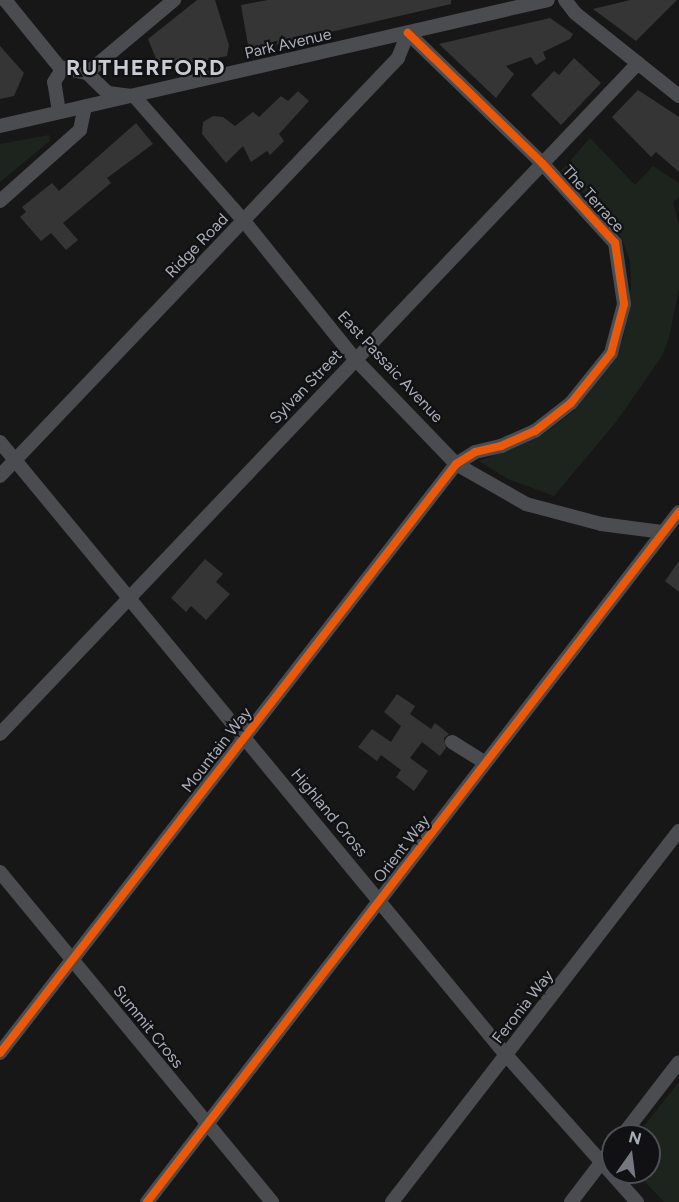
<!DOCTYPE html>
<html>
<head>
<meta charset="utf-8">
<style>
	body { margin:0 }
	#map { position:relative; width:679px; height:1202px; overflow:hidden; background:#171717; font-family:Figtree,sans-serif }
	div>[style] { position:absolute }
	.green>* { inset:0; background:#1d241e }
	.building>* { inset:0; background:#353536 }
	.minor>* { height:14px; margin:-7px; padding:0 7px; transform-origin:7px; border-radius:7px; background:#4b4c50 }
	.cycleway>* { height:8px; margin:-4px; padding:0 4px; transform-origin:4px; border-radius:4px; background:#e8590c }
	span { translate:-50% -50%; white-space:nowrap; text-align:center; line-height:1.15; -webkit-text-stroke:4.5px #111113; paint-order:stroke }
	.street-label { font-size:16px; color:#a8adb8 }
	.district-label { font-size:22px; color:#c9ccd4; font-weight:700; letter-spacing:1.5px }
	.north { position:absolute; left:601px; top:1124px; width:60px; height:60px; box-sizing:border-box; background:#111113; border:2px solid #4d4f55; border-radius:50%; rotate:14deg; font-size:16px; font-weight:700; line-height:24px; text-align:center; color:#a8adb8 }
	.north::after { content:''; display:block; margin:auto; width:21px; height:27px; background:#757880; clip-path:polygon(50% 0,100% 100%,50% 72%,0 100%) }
</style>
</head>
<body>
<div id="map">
	<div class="green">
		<i style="clip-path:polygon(49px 135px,50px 141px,0 182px,0 144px)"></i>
		<i style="clip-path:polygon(590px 138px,635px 185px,653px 166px,679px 183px,679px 197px,673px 202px,679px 225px,679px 288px,669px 338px,662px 356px,616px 422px,554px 496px,508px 479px,479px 461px,541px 436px,575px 410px,618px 353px,624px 335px,631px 286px,630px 261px,621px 237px,611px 221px,561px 171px)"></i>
		<i style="clip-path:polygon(679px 1082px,679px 1202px,664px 1202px,636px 1172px,649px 1172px,649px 1136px,636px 1136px)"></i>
	</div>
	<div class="building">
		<i style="clip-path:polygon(197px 0,215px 0,229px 45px,227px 56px,160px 69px,148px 39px)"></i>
		<i style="clip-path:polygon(268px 0,451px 0,451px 4px,249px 51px,241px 5px)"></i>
		<i style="clip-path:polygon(630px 0,677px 0,636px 41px,593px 9px)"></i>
		<i style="clip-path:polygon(550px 18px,573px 34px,570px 39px,543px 52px,546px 59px,536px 65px,531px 57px,506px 66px,514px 74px,496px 98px,439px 44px)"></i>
		<i style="clip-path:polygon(0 46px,24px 73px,14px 96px,0 99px)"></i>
		<i style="clip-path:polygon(574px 58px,601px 83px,561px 125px,531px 95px,554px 71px,559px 75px)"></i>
		<i style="clip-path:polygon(638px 90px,679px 117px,679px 172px,656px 152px,651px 157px,612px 117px)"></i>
		<i style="clip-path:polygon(298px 91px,309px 101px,279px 134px,284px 141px,270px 155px,267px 151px,251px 162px,243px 146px,226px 163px,202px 134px,203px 122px,213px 116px,223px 117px,235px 126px,253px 112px,259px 117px,281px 96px,288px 101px)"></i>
		<i style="clip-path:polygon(136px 123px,153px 144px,107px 178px,111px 183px,63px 223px,78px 240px,66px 250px,51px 233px,41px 241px,20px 217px,26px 212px,22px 207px,52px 183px,59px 191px)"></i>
		<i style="clip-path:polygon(205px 559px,223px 574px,216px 582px,230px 594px,206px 620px,191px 606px,186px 612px,171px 598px)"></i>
		<i style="clip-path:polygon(679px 561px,679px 592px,665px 581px)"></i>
		<i style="clip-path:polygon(397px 694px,415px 706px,410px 714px,431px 729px,435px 723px,449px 734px,444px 738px,446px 748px,440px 756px,422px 742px,410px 758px,428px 771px,414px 791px,396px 777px,401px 770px,381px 755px,377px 761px,358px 747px,372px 729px,391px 742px,401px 726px,384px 712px)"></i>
	</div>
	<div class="minor">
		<i style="left:5px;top:0;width:89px;rotate:50.9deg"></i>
		<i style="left:565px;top:0;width:16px;rotate:52deg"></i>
		<i style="left:575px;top:13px;width:133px;rotate:38.6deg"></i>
		<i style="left:87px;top:73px;width:114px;rotate:-40deg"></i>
		<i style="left:59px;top:112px;width:30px;rotate:-99deg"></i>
		<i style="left:54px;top:82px;width:17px;rotate:-57deg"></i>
		<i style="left:63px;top:68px;width:25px;rotate:12deg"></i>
		<i style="left:87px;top:73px;width:29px;rotate:44deg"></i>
		<i style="left:108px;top:93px;width:26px;rotate:7deg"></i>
		<i style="left:134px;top:96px;width:167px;rotate:48.7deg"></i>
		<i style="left:244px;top:221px;width:177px;rotate:51.2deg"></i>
		<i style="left:355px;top:359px;width:146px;rotate:46.1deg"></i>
		<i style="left:456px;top:464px;width:81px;rotate:29.7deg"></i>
		<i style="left:526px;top:504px;width:78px;rotate:14.9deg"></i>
		<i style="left:601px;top:524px;width:63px;rotate:7.4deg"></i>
		<i style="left:0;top:126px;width:562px;rotate:-12.95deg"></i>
		<i style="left:0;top:201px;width:107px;rotate:-41.6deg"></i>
		<i style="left:80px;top:130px;width:24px;rotate:-78deg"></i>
		<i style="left:0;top:442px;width:795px;rotate:50.46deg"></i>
		<i style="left:506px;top:1055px;width:197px;rotate:48.3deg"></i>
		<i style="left:0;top:476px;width:577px;rotate:-46.4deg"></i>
		<i style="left:398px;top:58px;width:27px;rotate:-68deg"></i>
		<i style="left:0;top:734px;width:926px;rotate:-46.44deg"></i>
		<i style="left:452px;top:742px;width:39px;rotate:32deg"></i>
		<i style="left:0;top:872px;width:428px;rotate:50.5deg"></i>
		<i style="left:0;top:1053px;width:745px;rotate:-52.25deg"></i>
		<i style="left:456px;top:464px;width:22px;rotate:-32deg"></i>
		<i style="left:475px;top:452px;width:27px;rotate:-13deg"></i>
		<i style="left:501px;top:446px;width:37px;rotate:-24deg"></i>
		<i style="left:535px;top:431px;width:46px;rotate:-37.9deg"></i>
		<i style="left:571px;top:403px;width:64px;rotate:-51.3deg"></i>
		<i style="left:611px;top:353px;width:51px;rotate:-75.1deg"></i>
		<i style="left:624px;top:304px;width:62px;rotate:-98.4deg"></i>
		<i style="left:615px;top:243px;width:108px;rotate:-132.4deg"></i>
		<i style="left:542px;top:163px;width:187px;rotate:-135.9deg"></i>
		<i style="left:622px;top:1136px;width:93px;rotate:-52.4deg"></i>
		<i style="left:147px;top:1202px;width:871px;rotate:-52.37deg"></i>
		<i style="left:392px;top:1202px;width:469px;rotate:-52.3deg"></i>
		<i style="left:571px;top:1202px;width:69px;rotate:-52.6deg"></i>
	</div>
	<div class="cycleway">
		<i style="left:0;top:1053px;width:745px;rotate:-52.25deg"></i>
		<i style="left:456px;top:464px;width:22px;rotate:-32deg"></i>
		<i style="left:475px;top:452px;width:27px;rotate:-13deg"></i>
		<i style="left:501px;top:446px;width:37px;rotate:-24deg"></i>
		<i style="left:535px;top:431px;width:46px;rotate:-37.9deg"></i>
		<i style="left:571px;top:403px;width:64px;rotate:-51.3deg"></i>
		<i style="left:611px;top:353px;width:51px;rotate:-75.1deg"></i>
		<i style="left:624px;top:304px;width:62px;rotate:-98.4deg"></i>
		<i style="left:615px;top:243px;width:108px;rotate:-132.4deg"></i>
		<i style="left:542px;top:163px;width:187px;rotate:-135.9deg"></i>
		<i style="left:147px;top:1202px;width:871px;rotate:-52.37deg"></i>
	</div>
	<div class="street-label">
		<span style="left:288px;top:44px;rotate:-13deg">Park Avenue</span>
		<span style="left:593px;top:199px;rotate:48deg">The Terrace</span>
		<span style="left:197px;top:246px;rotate:-46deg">Ridge Road</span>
		<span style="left:390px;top:367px;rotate:47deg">East Passaic Avenue</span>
		<span style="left:306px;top:387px;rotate:-46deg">Sylvan Street</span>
		<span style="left:217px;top:750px;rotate:-52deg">Mountain Way</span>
		<span style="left:329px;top:813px;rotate:50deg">Highland Cross</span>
		<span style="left:402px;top:849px;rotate:-52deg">Orient Way</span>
		<span style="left:523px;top:1007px;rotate:-52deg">Feronia Way</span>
		<span style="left:148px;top:1027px;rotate:51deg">Summit Cross</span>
	</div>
	<div class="district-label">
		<span style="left:146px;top:68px">RUTHERFORD</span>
	</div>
	<div class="north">N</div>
</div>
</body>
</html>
